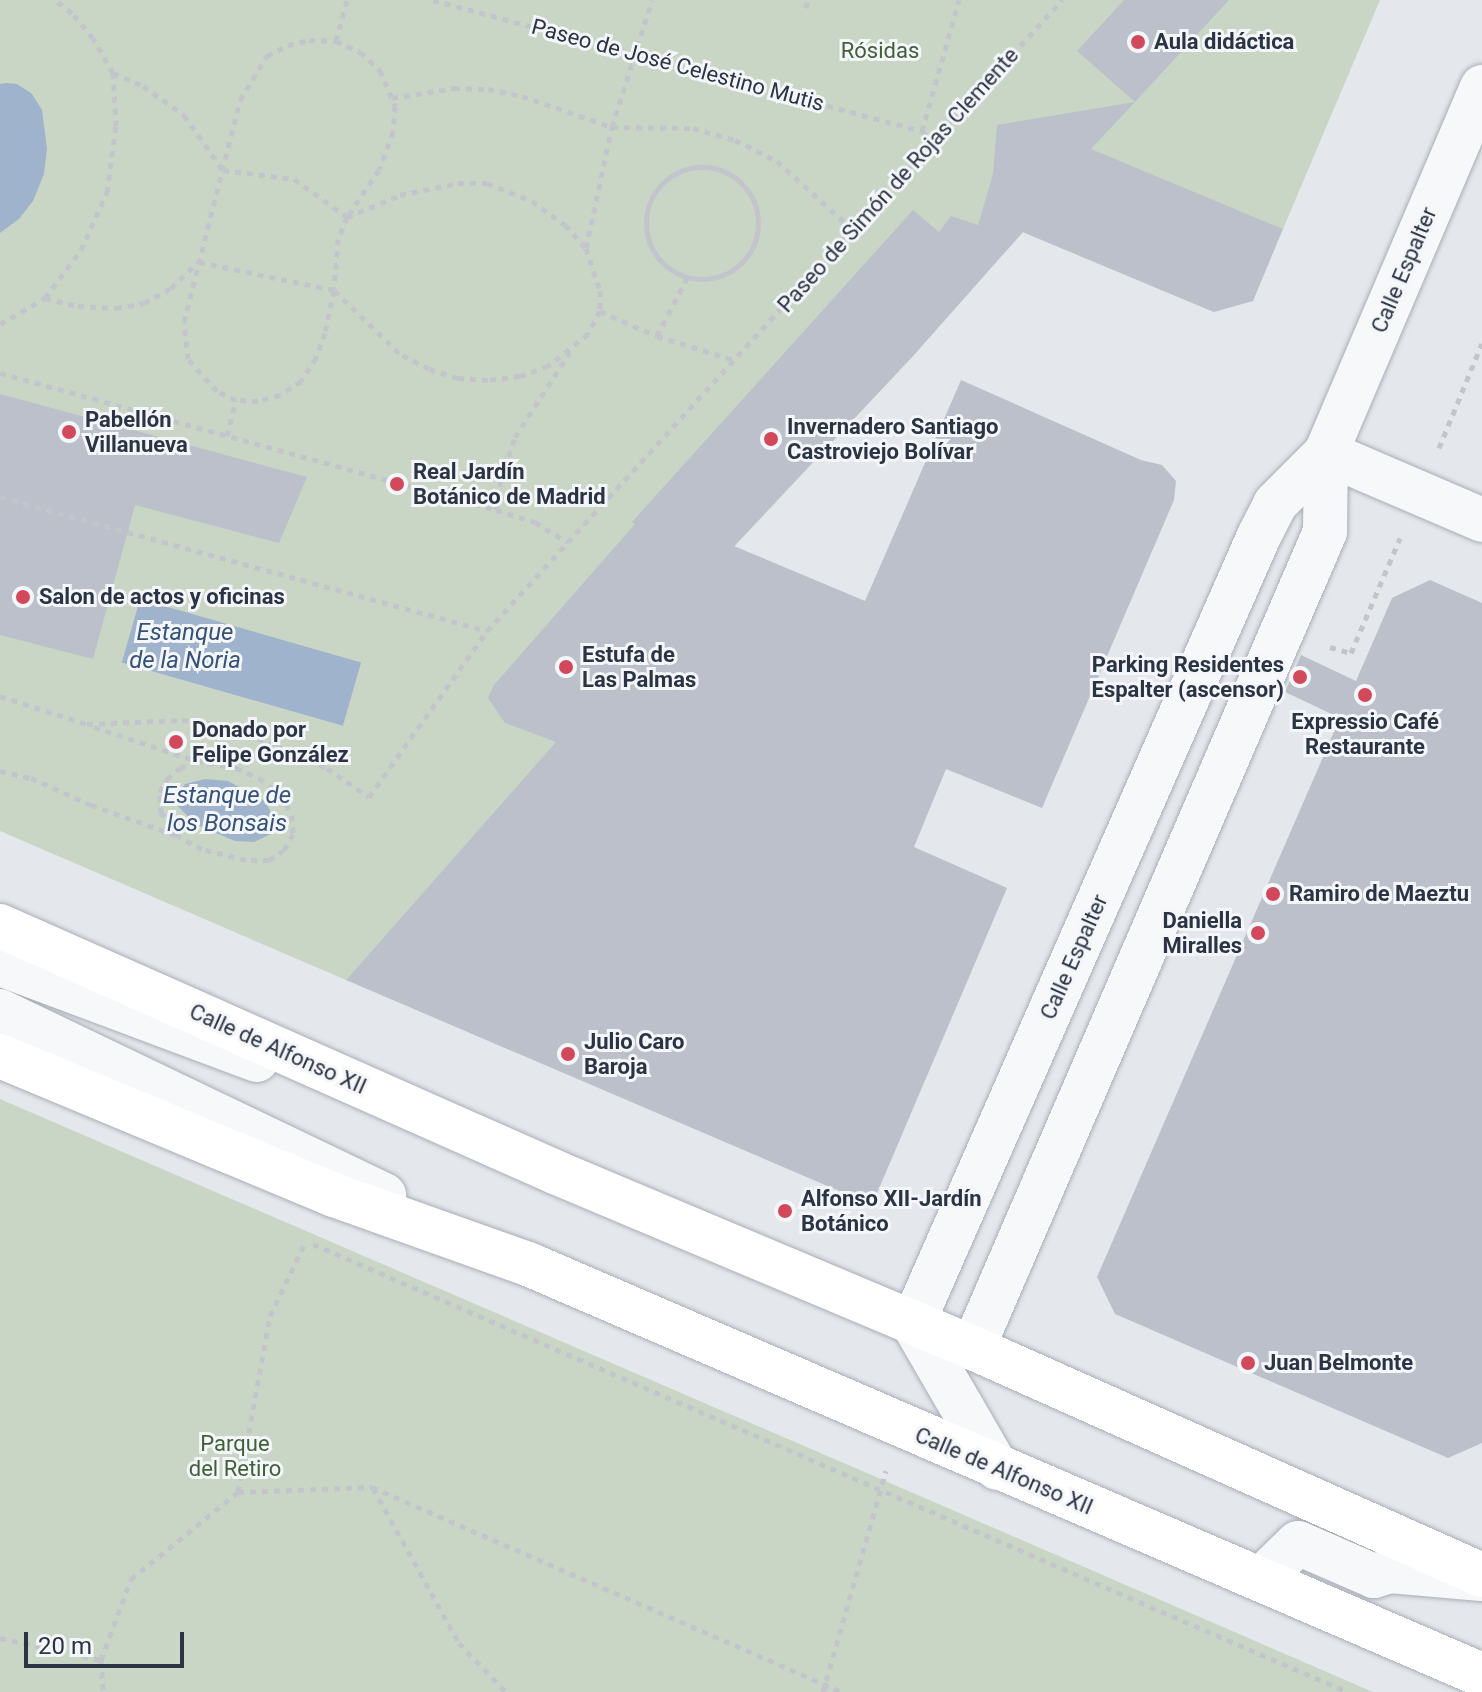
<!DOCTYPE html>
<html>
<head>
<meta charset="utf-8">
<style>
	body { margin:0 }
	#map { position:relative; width:1482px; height:1692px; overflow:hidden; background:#e4e7ec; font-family:Roboto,sans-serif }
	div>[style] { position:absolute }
	.green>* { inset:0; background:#c9d6c5 }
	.water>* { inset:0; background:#9fb4cc; transform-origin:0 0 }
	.building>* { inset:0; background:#bbc0ca }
	.path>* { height:5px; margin-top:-2.5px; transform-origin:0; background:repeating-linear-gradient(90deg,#c2c5cb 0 6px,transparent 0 12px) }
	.path>.ring { margin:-2.5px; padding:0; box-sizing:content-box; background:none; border:5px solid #c2c5cb; border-radius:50% }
	.roads { filter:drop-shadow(0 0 2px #a9aeb7) drop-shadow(0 0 2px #a9aeb7) }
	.minor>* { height:44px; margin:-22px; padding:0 22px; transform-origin:22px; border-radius:22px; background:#f7f8fa }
	.major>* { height:44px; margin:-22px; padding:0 22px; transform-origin:22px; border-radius:22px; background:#fff }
	.dots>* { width:22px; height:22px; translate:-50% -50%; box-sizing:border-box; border:4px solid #f4f6f9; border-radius:50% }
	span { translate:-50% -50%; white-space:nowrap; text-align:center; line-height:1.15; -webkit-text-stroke:6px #f4f6f9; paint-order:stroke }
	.poi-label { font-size:22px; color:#2b3445; font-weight:700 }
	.left { translate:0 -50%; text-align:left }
	.right { translate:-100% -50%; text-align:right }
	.park-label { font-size:22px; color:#3f6138 }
	.street-label { font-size:22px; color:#2b3445 }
	.water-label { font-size:24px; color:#34527a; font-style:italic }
	.scale { position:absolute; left:24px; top:1632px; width:160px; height:36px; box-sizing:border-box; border:4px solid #2b3445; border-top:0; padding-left:10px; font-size:24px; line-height:28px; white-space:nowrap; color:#2b3445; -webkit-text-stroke:6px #f4f6f9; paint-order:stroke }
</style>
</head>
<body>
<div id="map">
	<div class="green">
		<i style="clip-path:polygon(0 0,1380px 0,1283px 229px,1214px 312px,1022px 232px,913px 356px,672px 613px,346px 980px,0 831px)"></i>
		<i style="clip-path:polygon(0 1099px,883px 1480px,1373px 1692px,0 1692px)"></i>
	</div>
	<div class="water">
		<i style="clip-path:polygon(6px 83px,17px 84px,32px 94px,42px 110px,47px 149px,44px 174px,33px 201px,19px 219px,0 233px,0 84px)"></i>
		<i style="left:140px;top:599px;width:230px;height:66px;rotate:16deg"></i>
		<i style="clip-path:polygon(205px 779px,228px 781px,265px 801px,275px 820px,271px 834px,254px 842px,235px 841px,195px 824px,178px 806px,179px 792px,185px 784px)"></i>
	</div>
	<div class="building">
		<i style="clip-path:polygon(1124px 0,1229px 0,1135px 102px,1077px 51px)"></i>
		<i style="clip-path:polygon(1135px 102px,1091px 149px,1283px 229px,1253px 301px,1214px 312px,1023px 232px,913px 356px,734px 546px,865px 601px,961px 380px,1141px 460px,1162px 465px,1176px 481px,1174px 500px,1042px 808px,946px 769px,914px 847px,1007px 888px,872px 1205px,346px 980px,556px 742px,505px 723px,488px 698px,494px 685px,635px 524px,632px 522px,913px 210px,939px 232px,951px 216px,978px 225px,993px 174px,997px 125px)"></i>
		<i style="clip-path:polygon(0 394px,307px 477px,279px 543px,135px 505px,93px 659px,0 635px)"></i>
		<i style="clip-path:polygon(1430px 580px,1482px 603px,1482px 1443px,1448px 1458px,1115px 1314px,1097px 1277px,1340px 718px,1285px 692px,1301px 655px,1356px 681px,1392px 598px)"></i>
	</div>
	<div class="path">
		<i style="left:433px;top:0;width:506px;rotate:15deg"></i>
		<i style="left:922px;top:131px;width:16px;rotate:45deg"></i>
		<i style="left:806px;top:8px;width:8px;rotate:-76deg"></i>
		<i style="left:309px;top:40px;width:27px;rotate:2deg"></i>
		<i style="left:336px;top:41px;width:26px;rotate:25deg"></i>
		<i style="left:360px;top:52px;width:27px;rotate:42deg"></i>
		<i style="left:380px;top:70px;width:39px;rotate:67deg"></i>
		<i style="left:395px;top:106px;width:26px;rotate:94deg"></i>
		<i style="left:393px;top:132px;width:40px;rotate:110.2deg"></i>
		<i style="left:379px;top:170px;width:57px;rotate:124.2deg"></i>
		<i style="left:347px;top:217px;width:24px;rotate:112deg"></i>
		<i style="left:338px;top:239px;width:51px;rotate:94.5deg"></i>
		<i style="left:334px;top:290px;width:44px;rotate:101.8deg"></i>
		<i style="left:325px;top:333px;width:27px;rotate:110deg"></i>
		<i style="left:316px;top:358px;width:27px;rotate:123deg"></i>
		<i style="left:301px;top:381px;width:25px;rotate:146deg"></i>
		<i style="left:280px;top:395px;width:23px;rotate:165deg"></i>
		<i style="left:258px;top:401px;width:22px;rotate:-177deg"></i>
		<i style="left:236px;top:400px;width:21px;rotate:-155deg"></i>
		<i style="left:217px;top:391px;width:43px;rotate:-132.2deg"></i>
		<i style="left:188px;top:359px;width:37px;rotate:-96deg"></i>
		<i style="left:184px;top:322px;width:229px;rotate:-75.8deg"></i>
		<i style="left:240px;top:100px;width:52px;rotate:-58.5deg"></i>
		<i style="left:267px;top:56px;width:24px;rotate:-28deg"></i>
		<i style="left:288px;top:45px;width:22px;rotate:-13deg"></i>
		<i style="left:336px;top:41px;width:42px;rotate:-75deg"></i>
		<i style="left:113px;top:73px;width:33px;rotate:23deg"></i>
		<i style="left:143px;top:86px;width:50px;rotate:35.3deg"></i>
		<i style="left:184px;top:115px;width:67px;rotate:54.7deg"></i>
		<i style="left:223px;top:170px;width:72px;rotate:7.2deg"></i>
		<i style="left:294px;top:179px;width:65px;rotate:35.6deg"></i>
		<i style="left:347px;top:217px;width:57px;rotate:-22.5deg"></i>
		<i style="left:400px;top:195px;width:59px;rotate:-11.7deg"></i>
		<i style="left:458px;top:183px;width:29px"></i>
		<i style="left:487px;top:183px;width:48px;rotate:21.8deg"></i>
		<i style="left:532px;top:201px;width:41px;rotate:36deg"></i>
		<i style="left:565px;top:225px;width:31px;rotate:48deg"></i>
		<i style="left:586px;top:248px;width:45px;rotate:72deg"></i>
		<i style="left:600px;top:291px;width:20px;rotate:90deg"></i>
		<i style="left:600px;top:311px;width:26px;rotate:118deg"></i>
		<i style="left:588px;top:334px;width:51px;rotate:141.3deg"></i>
		<i style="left:548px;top:366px;width:30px;rotate:160deg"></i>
		<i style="left:520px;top:376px;width:32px;rotate:173deg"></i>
		<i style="left:488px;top:380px;width:30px;rotate:-176deg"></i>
		<i style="left:458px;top:378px;width:30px;rotate:-163deg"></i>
		<i style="left:429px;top:369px;width:34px;rotate:-152deg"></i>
		<i style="left:399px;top:353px;width:91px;rotate:-135.9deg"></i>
		<i style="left:334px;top:290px;width:138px;rotate:-168.3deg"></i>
		<i style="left:392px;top:98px;width:63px;rotate:-9.2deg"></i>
		<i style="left:454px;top:88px;width:34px;rotate:2deg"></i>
		<i style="left:488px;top:89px;width:35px;rotate:12deg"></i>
		<i style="left:522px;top:96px;width:95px;rotate:19deg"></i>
		<i style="left:612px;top:127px;width:81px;rotate:0.7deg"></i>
		<i style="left:693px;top:128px;width:44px;rotate:15.9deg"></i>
		<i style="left:735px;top:140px;width:47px;rotate:26.6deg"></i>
		<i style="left:777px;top:161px;width:101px;rotate:42.2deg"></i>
		<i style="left:922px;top:131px;width:136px;rotate:-74.2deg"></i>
		<i class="ring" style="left:646px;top:167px;width:107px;height:107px"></i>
		<i style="left:586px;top:248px;width:124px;rotate:-77.9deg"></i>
		<i style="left:612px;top:127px;width:133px;rotate:-72.5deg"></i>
		<i style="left:45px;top:298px;width:34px;rotate:14deg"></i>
		<i style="left:78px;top:306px;width:38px;rotate:3deg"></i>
		<i style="left:116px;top:308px;width:28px;rotate:-10deg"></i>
		<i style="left:144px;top:303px;width:31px;rotate:-29deg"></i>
		<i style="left:171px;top:288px;width:37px;rotate:-44deg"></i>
		<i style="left:600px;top:311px;width:62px;rotate:23.7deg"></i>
		<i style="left:657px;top:336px;width:81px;rotate:17.3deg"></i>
		<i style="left:0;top:324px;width:52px;rotate:-30deg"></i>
		<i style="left:45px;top:298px;width:60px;rotate:-53.1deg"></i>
		<i style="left:81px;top:250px;width:64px;rotate:-65.9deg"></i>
		<i style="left:107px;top:192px;width:67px;rotate:-82.2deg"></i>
		<i style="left:116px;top:126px;width:53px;rotate:-93.2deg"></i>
		<i style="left:113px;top:73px;width:40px;rotate:-119.7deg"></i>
		<i style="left:93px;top:38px;width:33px;rotate:-130deg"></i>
		<i style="left:72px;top:13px;width:21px;rotate:-143deg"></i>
		<i style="left:657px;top:336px;width:65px;rotate:-62.7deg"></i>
		<i style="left:0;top:373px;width:515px;rotate:15.44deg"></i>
		<i style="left:496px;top:510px;width:41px;rotate:17.1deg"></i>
		<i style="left:535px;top:522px;width:38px;rotate:32deg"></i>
		<i style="left:227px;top:436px;width:37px;rotate:-76deg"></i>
		<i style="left:1439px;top:448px;width:113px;rotate:-67.7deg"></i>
		<i style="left:0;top:497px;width:505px;rotate:15.38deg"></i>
		<i style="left:487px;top:631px;width:854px;rotate:-47.66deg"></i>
		<i style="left:496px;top:510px;width:31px;rotate:-81deg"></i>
		<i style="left:501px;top:479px;width:44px;rotate:-71.6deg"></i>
		<i style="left:515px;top:437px;width:101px;rotate:-57.1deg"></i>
		<i style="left:1330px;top:647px;width:22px;rotate:16deg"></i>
		<i style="left:1351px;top:653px;width:125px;rotate:-66.9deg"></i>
		<i style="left:0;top:696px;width:91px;rotate:17.8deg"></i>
		<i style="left:87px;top:724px;width:95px;rotate:-2.4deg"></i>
		<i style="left:182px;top:720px;width:30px;rotate:6deg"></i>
		<i style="left:212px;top:723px;width:68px;rotate:19deg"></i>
		<i style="left:276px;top:745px;width:56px;rotate:24.3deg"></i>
		<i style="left:327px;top:768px;width:51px;rotate:34.6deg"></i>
		<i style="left:369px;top:797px;width:204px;rotate:-54.6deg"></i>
		<i style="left:94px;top:727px;width:108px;rotate:18.3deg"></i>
		<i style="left:197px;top:761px;width:40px;rotate:10deg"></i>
		<i style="left:236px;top:768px;width:25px;rotate:23deg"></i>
		<i style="left:259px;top:778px;width:26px;rotate:37deg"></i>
		<i style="left:280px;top:794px;width:24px;rotate:60deg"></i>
		<i style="left:292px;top:815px;width:19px;rotate:87deg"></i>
		<i style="left:293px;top:834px;width:18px;rotate:119deg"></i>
		<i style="left:284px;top:850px;width:18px;rotate:146deg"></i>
		<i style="left:269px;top:860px;width:23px;rotate:180deg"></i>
		<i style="left:246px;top:860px;width:45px;rotate:-166deg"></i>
		<i style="left:202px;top:849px;width:27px;rotate:-152deg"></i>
		<i style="left:178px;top:836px;width:29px;rotate:-126deg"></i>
		<i style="left:161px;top:813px;width:21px;rotate:-93deg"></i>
		<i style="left:160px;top:792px;width:15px;rotate:-62deg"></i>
		<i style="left:167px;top:779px;width:17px;rotate:-40deg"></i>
		<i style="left:180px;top:768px;width:18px;rotate:-22deg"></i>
		<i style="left:0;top:771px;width:32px;rotate:13deg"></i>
		<i style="left:31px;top:778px;width:66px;rotate:24.2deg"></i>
		<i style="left:91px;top:805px;width:92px;rotate:19.6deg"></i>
		<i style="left:313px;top:1244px;width:1128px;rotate:23.41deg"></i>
		<i style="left:373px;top:1488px;width:177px;rotate:61deg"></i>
		<i style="left:459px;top:1643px;width:68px;rotate:46.2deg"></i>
		<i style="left:238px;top:1492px;width:134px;rotate:-2.1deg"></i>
		<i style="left:372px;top:1487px;width:513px;rotate:23.57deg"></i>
		<i style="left:0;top:1638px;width:103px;rotate:12.3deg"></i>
		<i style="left:101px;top:1660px;width:86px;rotate:-69.7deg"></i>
		<i style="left:131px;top:1579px;width:138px;rotate:-39.1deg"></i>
		<i style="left:238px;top:1492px;width:179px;rotate:-79.7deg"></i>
		<i style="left:270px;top:1316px;width:83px;rotate:-64.4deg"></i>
		<i style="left:101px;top:1660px;width:32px;rotate:86deg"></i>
		<i style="left:823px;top:1692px;width:230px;rotate:-74.1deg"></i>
	</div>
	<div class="roads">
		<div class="minor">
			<i style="left:1326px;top:453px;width:170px;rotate:23.2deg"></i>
			<i style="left:0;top:964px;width:274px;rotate:20.5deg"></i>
			<i style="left:0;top:1011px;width:426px;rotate:25.6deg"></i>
			<i style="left:973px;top:1348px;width:889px;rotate:-66.67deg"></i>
			<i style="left:1325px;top:532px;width:79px;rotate:-89.3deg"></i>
			<i style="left:997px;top:1468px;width:168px;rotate:-120.1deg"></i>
			<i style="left:913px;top:1323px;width:860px;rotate:-66.27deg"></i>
			<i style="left:1259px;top:536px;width:36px;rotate:-63deg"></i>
			<i style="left:1275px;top:504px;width:72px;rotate:-45deg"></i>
			<i style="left:1326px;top:453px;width:398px;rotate:-66.9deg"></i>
			<i style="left:1262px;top:1578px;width:50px;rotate:-44.2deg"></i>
			<i style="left:1298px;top:1543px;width:83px;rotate:23.5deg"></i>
			<i style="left:1374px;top:1576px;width:17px;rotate:-17deg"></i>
			<i style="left:1390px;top:1571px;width:92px;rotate:5deg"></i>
		</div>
		<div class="major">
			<i style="left:0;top:926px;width:607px;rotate:23.9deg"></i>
			<i style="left:555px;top:1172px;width:454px;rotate:22.8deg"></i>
			<i style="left:973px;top:1348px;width:557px;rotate:24.04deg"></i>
			<i style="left:0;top:1056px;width:362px;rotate:22.6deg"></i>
			<i style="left:334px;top:1195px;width:206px;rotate:19.6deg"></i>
			<i style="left:528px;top:1264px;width:1039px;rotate:23.31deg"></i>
		</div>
	</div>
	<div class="dots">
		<i style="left:1138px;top:42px;background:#d1495b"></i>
		<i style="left:69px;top:432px;background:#d1495b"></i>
		<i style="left:771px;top:439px;background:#d1495b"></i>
		<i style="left:397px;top:484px;background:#d1495b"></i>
		<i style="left:23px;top:597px;background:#d1495b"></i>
		<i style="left:566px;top:667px;background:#d1495b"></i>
		<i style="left:1300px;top:677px;background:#d1495b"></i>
		<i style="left:1365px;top:695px;background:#d1495b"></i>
		<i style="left:176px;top:742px;background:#d1495b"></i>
		<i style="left:1273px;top:894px;background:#d1495b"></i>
		<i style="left:1258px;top:933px;background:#d1495b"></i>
		<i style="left:568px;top:1054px;background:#d1495b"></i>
		<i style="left:785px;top:1211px;background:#d1495b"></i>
		<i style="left:1248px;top:1363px;background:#d1495b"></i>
	</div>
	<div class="poi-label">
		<span class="left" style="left:1154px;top:42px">Aula didáctica</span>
		<span class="left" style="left:85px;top:432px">Pabellón<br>Villanueva</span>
		<span class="left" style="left:787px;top:439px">Invernadero Santiago<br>Castroviejo Bolívar</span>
		<span class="left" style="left:413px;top:484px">Real Jardín<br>Botánico de Madrid</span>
		<span class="left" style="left:39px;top:597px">Salon de actos y oficinas</span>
		<span class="left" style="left:582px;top:667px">Estufa de<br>Las Palmas</span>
		<span class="right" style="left:1284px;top:677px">Parking Residentes<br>Espalter (ascensor)</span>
		<span style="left:1365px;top:734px">Expressio Café<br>Restaurante</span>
		<span class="left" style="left:192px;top:742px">Donado por<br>Felipe González</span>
		<span class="left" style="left:1289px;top:894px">Ramiro de Maeztu</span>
		<span class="right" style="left:1242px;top:933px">Daniella<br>Miralles</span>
		<span class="left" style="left:584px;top:1054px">Julio Caro<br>Baroja</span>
		<span class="left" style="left:801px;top:1211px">Alfonso XII-Jardín<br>Botánico</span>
		<span class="left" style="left:1264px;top:1363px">Juan Belmonte</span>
	</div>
	<div class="park-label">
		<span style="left:880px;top:51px">Rósidas</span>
		<span style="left:235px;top:1456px">Parque<br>del Retiro</span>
	</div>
	<div class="street-label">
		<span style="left:678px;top:65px;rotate:15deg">Paseo de José Celestino Mutis</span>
		<span style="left:898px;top:180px;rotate:-48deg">Paseo de Simón de Rojas Clemente</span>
		<span style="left:1404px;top:270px;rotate:-67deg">Calle Espalter</span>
		<span style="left:1074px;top:957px;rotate:-66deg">Calle Espalter</span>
		<span style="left:278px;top:1049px;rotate:24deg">Calle de Alfonso XII</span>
		<span style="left:1004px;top:1471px;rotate:23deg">Calle de Alfonso XII</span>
	</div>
	<div class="water-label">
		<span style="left:185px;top:647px">Estanque<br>de la Noria</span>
		<span style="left:227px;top:810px">Estanque de<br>los Bonsais</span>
	</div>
	<div class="scale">20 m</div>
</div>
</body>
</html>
